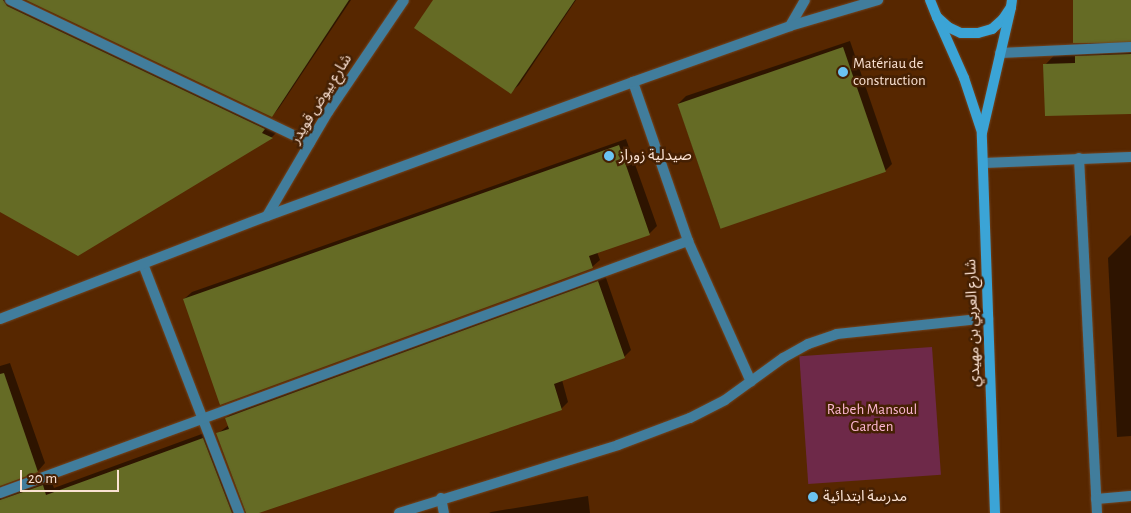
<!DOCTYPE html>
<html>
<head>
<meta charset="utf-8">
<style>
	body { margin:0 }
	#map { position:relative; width:1131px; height:513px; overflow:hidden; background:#572700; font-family:"Alegreya Sans","Noto Sans Arabic",sans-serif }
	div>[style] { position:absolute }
	.green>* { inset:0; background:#6e2949; transform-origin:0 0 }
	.shadow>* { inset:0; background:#0007 }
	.building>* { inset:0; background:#656b25; transform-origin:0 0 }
	.roads { filter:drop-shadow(0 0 1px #714522) drop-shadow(0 0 1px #714522) }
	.street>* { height:10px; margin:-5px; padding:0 5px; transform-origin:5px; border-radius:5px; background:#417d9c }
	.secondary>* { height:10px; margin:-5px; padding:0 5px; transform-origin:5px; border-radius:5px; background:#3ba4d6 }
	.dots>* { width:14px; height:14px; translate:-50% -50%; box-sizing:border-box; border:2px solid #452003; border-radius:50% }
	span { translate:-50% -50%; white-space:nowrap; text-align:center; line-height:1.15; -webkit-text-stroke:5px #452003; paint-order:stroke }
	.poi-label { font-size:15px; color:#fbe2d3 }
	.left { translate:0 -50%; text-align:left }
	.street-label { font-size:15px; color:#fbe2d3 }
	.park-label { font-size:15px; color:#fbb6d1 }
	.scale { position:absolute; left:20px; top:470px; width:99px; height:22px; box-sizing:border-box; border:2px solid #fbe2d3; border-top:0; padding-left:6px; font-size:15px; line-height:18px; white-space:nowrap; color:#fbe2d3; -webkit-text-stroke:4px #452003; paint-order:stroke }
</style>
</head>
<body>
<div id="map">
	<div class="green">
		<i style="left:932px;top:347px;width:128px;height:133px;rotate:86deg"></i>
	</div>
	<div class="shadow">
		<i style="clip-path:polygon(0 0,16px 0,279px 130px,272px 137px,78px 254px,0 211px)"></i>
		<i style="clip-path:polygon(29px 0,351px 0,279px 108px,272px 116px)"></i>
		<i style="clip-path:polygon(434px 0,576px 0,519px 85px,511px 92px)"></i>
		<i style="clip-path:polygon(1075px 0,1131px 0,1131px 112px,1045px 65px,1062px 47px,1087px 46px,1092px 41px)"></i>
		<i style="clip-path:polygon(850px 41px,892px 164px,885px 171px,720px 227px,678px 104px,686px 96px)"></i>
		<i style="clip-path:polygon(626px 139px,657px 226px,649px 234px,597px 252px,600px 260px,592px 267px,184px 299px,192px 292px)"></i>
		<i style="clip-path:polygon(1131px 235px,1131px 436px,1117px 437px,1108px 258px)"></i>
		<i style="clip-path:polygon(605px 275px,631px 350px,624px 357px,562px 380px,568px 402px,561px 409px,252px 513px,246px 513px,217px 434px,229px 425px,226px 418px,234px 411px)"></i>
		<i style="clip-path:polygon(10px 363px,45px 463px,38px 471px,2px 484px,0 487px,3px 492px,50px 478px,54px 488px,210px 431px,242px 513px,0 513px,0 366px)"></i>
		<i style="clip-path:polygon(588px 496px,590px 513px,489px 513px,491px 512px)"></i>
	</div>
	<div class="building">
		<i style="clip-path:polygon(0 0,3px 0,7px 6px,265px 129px,262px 133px,273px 138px,78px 256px,0 212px)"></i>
		<i style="clip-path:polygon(26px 0,349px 0,272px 117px)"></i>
		<i style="clip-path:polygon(433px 0,575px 0,511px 94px,414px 28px)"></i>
		<i style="left:1073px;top:0;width:58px;height:43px"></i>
		<i style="left:843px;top:47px;width:132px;height:175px;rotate:71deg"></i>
		<i style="clip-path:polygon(1131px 54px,1131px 114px,1045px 116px,1043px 64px,1075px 63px,1075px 56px)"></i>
		<i style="clip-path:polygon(619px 145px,650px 235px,589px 256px,593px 268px,220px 405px,183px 299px)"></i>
		<i style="clip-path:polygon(598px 281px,625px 358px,554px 384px,562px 410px,259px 513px,246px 513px,216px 433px,229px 429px,225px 418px)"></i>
		<i style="clip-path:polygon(4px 373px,38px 472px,0 486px,0 374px)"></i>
		<i style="clip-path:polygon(203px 438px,232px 513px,0 513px,0 500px,43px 485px,46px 495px)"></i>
	</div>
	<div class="roads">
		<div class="street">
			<i style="left:10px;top:0;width:332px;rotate:25.5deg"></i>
			<i style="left:790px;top:26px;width:30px;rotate:-60deg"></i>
			<i style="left:1000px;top:53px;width:131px;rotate:-2.6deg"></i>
			<i style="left:633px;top:82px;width:168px;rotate:70.9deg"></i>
			<i style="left:688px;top:241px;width:154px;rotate:65.9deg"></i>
			<i style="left:1079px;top:158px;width:355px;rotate:87.1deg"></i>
			<i style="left:983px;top:163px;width:148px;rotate:-2.3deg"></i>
			<i style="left:267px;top:216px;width:121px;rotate:-59.6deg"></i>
			<i style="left:328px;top:112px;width:135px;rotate:-55.8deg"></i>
			<i style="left:143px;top:264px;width:267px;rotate:68.9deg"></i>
			<i style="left:0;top:319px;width:286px;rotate:-21.1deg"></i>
			<i style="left:267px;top:216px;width:390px;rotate:-20.1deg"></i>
			<i style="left:633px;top:82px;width:167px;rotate:-19.6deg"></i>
			<i style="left:790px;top:26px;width:92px;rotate:-16.5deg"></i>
			<i style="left:0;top:493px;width:733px;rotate:-20.12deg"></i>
			<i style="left:441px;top:498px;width:15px;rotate:79deg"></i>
			<i style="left:1096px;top:499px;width:35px;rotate:-5deg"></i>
			<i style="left:399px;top:513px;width:229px;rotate:-17.2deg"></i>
			<i style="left:618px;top:445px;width:77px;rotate:-20.6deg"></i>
			<i style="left:690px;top:418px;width:39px;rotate:-27deg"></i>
			<i style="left:725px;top:400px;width:72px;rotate:-35.9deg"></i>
			<i style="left:783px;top:358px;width:29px;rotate:-29deg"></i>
			<i style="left:808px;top:344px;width:31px;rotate:-19deg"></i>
			<i style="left:837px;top:334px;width:152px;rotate:-6deg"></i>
		</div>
		<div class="secondary">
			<i style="left:930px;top:0;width:18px;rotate:68deg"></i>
			<i style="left:937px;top:17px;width:15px;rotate:42deg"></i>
			<i style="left:948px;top:27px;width:14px;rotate:25deg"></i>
			<i style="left:961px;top:33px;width:17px"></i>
			<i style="left:978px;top:33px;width:15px;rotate:-16deg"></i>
			<i style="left:992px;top:29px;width:15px;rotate:-42deg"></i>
			<i style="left:1003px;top:19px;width:14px;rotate:-56deg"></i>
			<i style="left:1011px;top:7px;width:7px;rotate:-82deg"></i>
			<i style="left:937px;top:17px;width:67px;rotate:66.1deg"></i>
			<i style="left:964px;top:78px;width:57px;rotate:71.6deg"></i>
			<i style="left:995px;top:513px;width:380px;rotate:-92deg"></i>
			<i style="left:982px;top:133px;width:129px;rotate:-77deg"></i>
		</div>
	</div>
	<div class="dots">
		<i style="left:843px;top:72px;background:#6bc3f2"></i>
		<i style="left:609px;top:156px;background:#6bc3f2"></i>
		<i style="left:813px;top:497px;background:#6bc3f2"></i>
	</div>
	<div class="poi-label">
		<span class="left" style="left:853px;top:72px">Matériau de<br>construction</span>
		<span class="left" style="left:619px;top:156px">صيدلية زوراز</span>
		<span class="left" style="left:823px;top:497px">مدرسة ابتدائية</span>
	</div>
	<div class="street-label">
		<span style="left:321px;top:99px;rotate:-58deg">شارع بيوض قويدر</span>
		<span style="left:973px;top:323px;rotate:-92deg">شارع العربي بن مهيدي</span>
	</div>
	<div class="park-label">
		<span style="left:872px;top:418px">Rabeh Mansoul<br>Garden</span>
	</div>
	<div class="scale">20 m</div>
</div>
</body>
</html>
